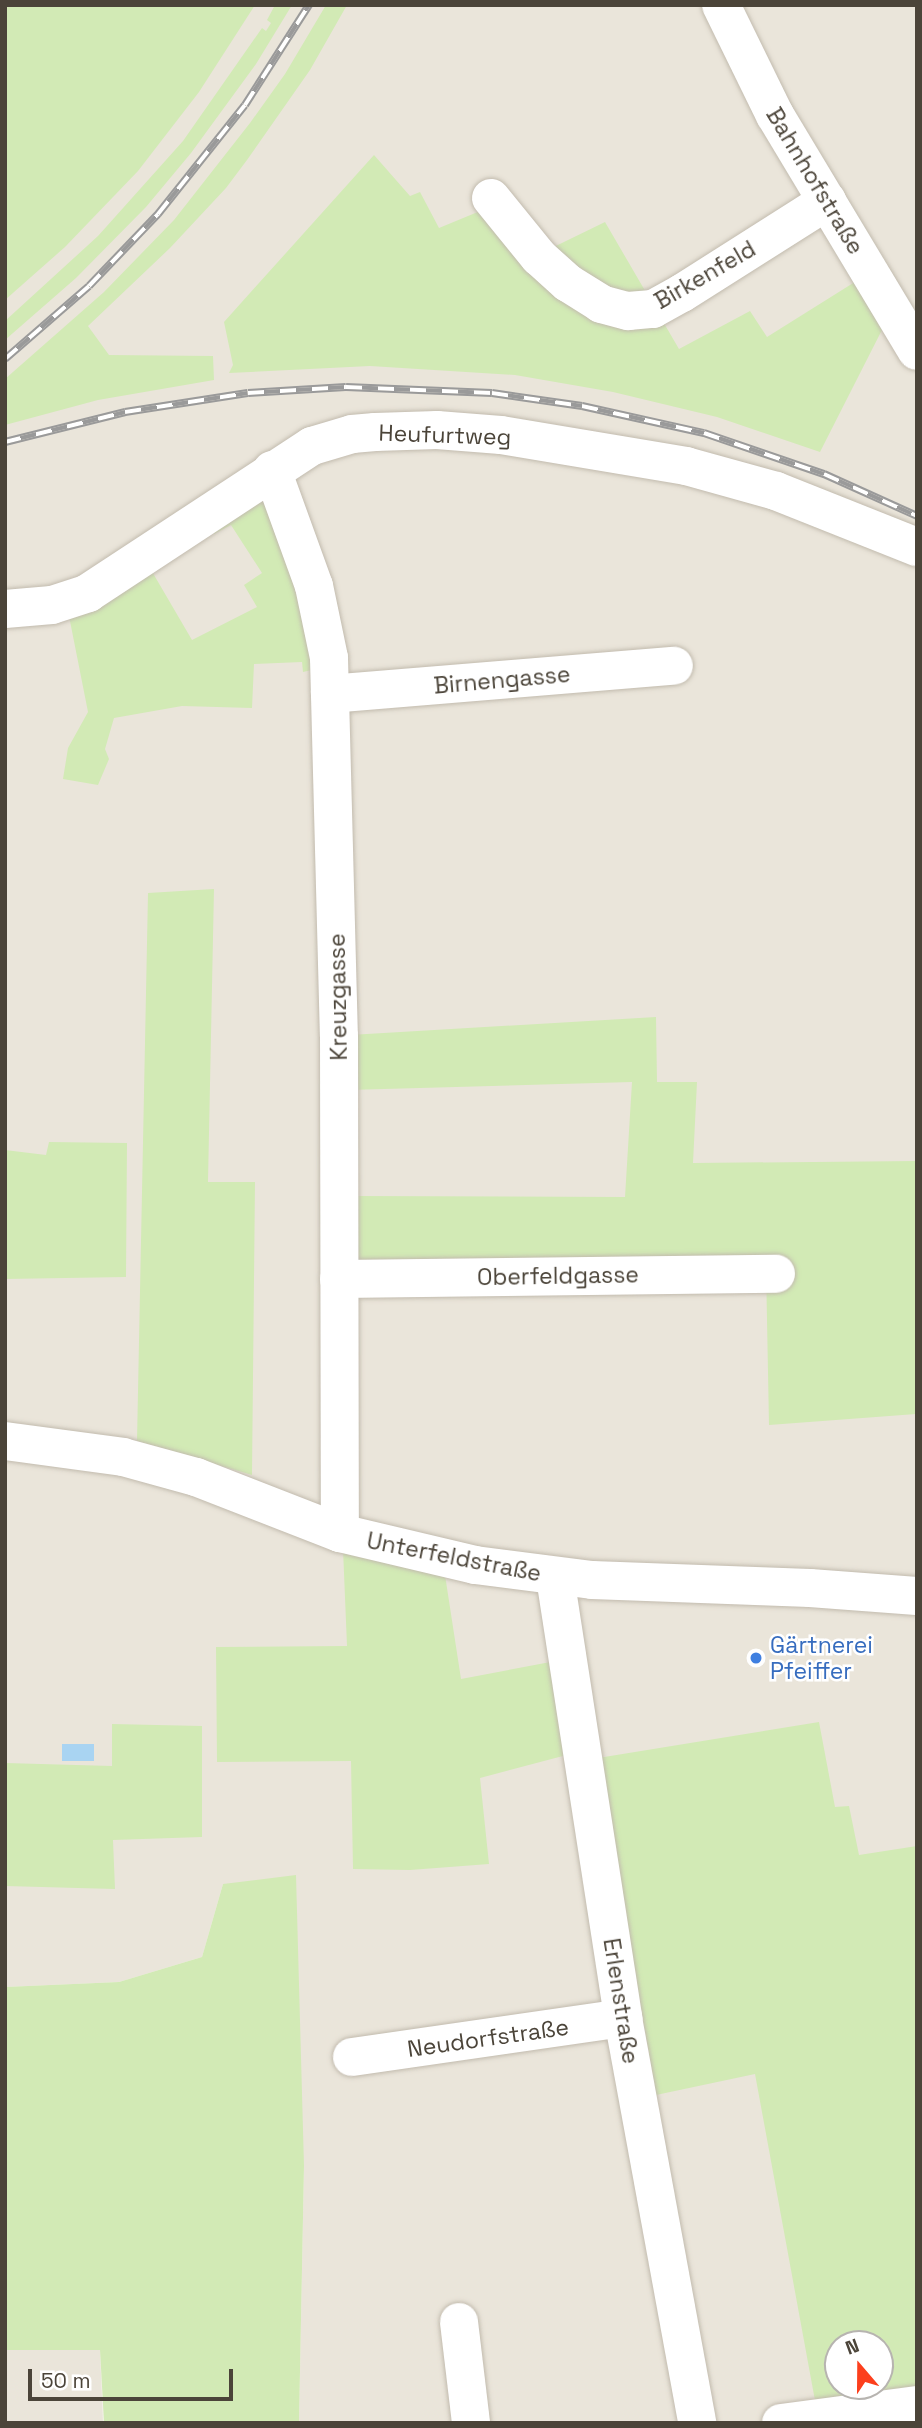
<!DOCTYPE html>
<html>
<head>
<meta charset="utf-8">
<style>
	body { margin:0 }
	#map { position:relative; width:922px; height:2428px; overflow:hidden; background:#f6f3ec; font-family:"Space Grotesk",sans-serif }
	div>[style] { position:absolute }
	.residential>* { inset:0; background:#eae5da }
	.green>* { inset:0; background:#d2eab5 }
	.water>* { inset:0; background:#a9d4f2; transform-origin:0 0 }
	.roads { filter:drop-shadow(0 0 2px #c2bbae) drop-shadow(0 0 2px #c2bbae) }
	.minor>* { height:38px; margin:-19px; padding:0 19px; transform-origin:19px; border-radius:19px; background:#fff }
	.rail>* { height:8px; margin-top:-4px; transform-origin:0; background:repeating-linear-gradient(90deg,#fff 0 16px,#9a9a9a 0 32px); box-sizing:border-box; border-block:2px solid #9a9a9a }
	.dots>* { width:19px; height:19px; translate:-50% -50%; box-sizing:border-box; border:4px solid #fff; border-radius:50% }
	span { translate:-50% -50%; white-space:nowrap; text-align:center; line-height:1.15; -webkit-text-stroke:5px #fff; paint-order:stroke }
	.street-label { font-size:23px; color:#4b4439 }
	.shop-label { font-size:23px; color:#366cbe }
	.left { translate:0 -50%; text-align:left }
	.frame { position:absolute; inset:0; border:7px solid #4b4439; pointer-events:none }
	.north { position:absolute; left:824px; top:2330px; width:70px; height:70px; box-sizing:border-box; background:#fff; border:2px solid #b7b4b0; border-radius:50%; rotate:340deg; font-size:19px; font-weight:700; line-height:28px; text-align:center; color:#4b4439 }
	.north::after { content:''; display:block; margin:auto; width:24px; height:32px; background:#fc3f1d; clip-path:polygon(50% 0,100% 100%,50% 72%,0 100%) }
	.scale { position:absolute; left:28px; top:2369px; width:205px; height:32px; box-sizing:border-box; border:4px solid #4b4439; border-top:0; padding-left:9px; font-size:21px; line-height:24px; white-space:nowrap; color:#4b4439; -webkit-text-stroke:5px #fff; paint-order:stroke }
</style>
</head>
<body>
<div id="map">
	<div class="residential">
		<i style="clip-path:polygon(evenodd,5px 5px,917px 5px,917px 2423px,299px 2423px,304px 2166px,223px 1884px,202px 1957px,119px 1982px,5px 1987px,5px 5px,838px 2344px,880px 2344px,880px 2386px,838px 2386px,838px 2344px)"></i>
		<i style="clip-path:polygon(5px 2249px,100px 2349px,103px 2423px,5px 2423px)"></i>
	</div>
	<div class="green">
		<i style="clip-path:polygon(5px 5px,255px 5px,199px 92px,138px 171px,65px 247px,5px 300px)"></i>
		<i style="clip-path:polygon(275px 5px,292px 5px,256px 64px,191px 153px,146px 207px,76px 278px,5px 340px,5px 321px,98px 236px,183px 141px,262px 28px,266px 31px,271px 23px,267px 20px)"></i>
		<i style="clip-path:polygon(326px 5px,347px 5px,310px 70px,247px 160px,226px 188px,170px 248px,88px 326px,109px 355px,213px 356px,214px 380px,98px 400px,5px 425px,5px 379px,104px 292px,174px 220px,250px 123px,285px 74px)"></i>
		<i style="clip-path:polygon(374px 155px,410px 196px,420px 192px,439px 228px,485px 209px,527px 260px,605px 222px,679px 349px,750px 311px,767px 337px,858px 280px,885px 324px,820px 452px,717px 417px,613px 392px,515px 375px,370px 366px,229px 373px,233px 365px,224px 322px)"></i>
		<i style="clip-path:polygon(266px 482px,316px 669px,303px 672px,302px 662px,254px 664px,252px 708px,182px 706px,114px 718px,105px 749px,109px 759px,98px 785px,63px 779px,68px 748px,88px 712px,69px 616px,147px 563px,192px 640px,257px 607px,244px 585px,262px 573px,231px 525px,214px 534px,206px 522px)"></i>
		<i style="clip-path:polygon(214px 889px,208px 1182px,255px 1182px,252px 1475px,137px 1441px,148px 893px)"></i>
		<i style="clip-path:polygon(656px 1017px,657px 1082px,697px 1082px,693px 1163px,917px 1161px,916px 1414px,769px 1425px,766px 1267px,349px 1271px,352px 1196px,625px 1197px,632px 1082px,348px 1090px,350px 1035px)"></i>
		<i style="clip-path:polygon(49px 1142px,127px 1143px,126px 1277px,5px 1279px,5px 1150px,46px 1155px)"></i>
		<i style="clip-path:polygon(343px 1549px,445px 1575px,461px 1679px,561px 1660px,578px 1752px,480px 1778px,489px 1864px,410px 1870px,353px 1869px,351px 1761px,217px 1762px,216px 1647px,347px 1646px)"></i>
		<i style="clip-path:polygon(evenodd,819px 1722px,835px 1807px,849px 1806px,859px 1855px,917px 1846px,917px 2390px,816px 2406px,755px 2074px,656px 2095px,598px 1758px,819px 1722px,838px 2344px,880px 2344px,880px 2386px,838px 2386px,838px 2344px)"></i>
		<i style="clip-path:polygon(112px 1724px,202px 1726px,202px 1837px,113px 1840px,115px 1889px,5px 1886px,5px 1763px,112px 1766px)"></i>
		<i style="clip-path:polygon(296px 1875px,304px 2166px,299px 2423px,104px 2423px,100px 2350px,5px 2350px,5px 1987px,119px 1982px,202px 1957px,223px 1884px)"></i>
	</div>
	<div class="water">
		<i style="left:62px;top:1744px;width:32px;height:17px"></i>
	</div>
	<div class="roads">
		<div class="minor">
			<i style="left:721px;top:5px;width:123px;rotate:63.9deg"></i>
			<i style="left:775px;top:115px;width:275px;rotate:59deg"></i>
			<i style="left:491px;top:198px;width:76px;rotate:50.9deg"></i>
			<i style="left:539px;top:257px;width:39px;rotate:42deg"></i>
			<i style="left:568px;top:283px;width:39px;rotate:32deg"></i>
			<i style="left:601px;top:304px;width:28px;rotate:15deg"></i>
			<i style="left:628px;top:311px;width:25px;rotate:-5deg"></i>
			<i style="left:653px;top:309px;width:33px;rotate:-29deg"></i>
			<i style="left:682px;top:293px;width:172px;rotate:-32.4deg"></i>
			<i style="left:272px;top:470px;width:123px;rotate:70.1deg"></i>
			<i style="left:314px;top:586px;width:74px;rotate:78.2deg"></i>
			<i style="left:329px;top:658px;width:378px;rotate:88.5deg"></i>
			<i style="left:339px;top:1036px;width:497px;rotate:89.9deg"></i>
			<i style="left:5px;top:609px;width:47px;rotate:-4.9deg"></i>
			<i style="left:52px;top:605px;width:38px;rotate:-18deg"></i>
			<i style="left:88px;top:593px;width:268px;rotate:-33.3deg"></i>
			<i style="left:312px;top:446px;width:42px;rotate:-16.7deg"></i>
			<i style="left:352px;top:434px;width:23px;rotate:-5deg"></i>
			<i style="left:375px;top:432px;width:62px;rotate:-1.8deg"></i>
			<i style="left:437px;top:430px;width:64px;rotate:4.5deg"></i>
			<i style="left:501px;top:435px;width:188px;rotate:9.5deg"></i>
			<i style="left:686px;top:466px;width:93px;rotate:15.5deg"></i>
			<i style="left:776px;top:491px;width:152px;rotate:21.7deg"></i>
			<i style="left:330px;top:694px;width:345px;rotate:-4.7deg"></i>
			<i style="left:339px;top:1279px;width:437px;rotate:-0.7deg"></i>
			<i style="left:5px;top:1441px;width:119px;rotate:7.7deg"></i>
			<i style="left:123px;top:1457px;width:76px;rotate:15.3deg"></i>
			<i style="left:196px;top:1477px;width:155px;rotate:21.3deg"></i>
			<i style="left:340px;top:1533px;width:139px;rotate:13.3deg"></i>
			<i style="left:475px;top:1565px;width:118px;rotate:7.3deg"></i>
			<i style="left:592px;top:1580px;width:218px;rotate:2.1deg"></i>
			<i style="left:810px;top:1588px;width:107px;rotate:4.3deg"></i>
			<i style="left:555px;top:1577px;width:446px;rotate:81.2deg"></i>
			<i style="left:623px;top:2018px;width:412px;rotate:79.6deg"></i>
			<i style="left:352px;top:2057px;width:274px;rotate:-8.2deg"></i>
			<i style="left:459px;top:2322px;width:102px;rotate:83.2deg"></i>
			<i style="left:781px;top:2423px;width:137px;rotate:-7.5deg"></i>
		</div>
	</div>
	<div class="rail">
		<i style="left:5px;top:359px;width:111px;rotate:-41deg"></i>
		<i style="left:89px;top:286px;width:100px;rotate:-46.2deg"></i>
		<i style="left:158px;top:214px;width:139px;rotate:-51.4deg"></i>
		<i style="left:245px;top:105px;width:119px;rotate:-57.4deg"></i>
		<i style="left:5px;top:442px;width:124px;rotate:-14deg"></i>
		<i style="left:125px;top:412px;width:124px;rotate:-8.8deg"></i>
		<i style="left:248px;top:393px;width:98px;rotate:-3.5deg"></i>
		<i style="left:346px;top:387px;width:146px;rotate:2.4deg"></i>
		<i style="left:492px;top:393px;width:91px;rotate:8.2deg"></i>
		<i style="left:582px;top:406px;width:125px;rotate:12.5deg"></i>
		<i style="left:704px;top:433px;width:127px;rotate:18.9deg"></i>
		<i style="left:824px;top:474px;width:102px;rotate:24.3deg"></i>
	</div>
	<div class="dots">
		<i style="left:756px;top:1658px;background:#3f7fe0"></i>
	</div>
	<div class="street-label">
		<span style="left:815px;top:181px;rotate:59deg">Bahnhofstraße</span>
		<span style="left:705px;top:275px;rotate:-30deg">Birkenfeld</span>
		<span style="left:445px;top:435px;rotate:2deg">Heufurtweg</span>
		<span style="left:502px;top:680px;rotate:-5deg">Birnengasse</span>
		<span style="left:338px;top:997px;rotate:-91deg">Kreuzgasse</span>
		<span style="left:558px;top:1276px;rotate:-1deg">Oberfeldgasse</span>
		<span style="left:454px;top:1557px;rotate:11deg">Unterfeldstraße</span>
		<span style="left:621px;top:2001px;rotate:81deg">Erlenstraße</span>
		<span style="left:488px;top:2038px;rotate:-8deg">Neudorfstraße</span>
	</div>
	<div class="shop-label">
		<span class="left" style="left:770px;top:1658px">Gärtnerei<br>Pfeiffer</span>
	</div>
	<div class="frame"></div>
	<div class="north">N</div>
	<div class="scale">50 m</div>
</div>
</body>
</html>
